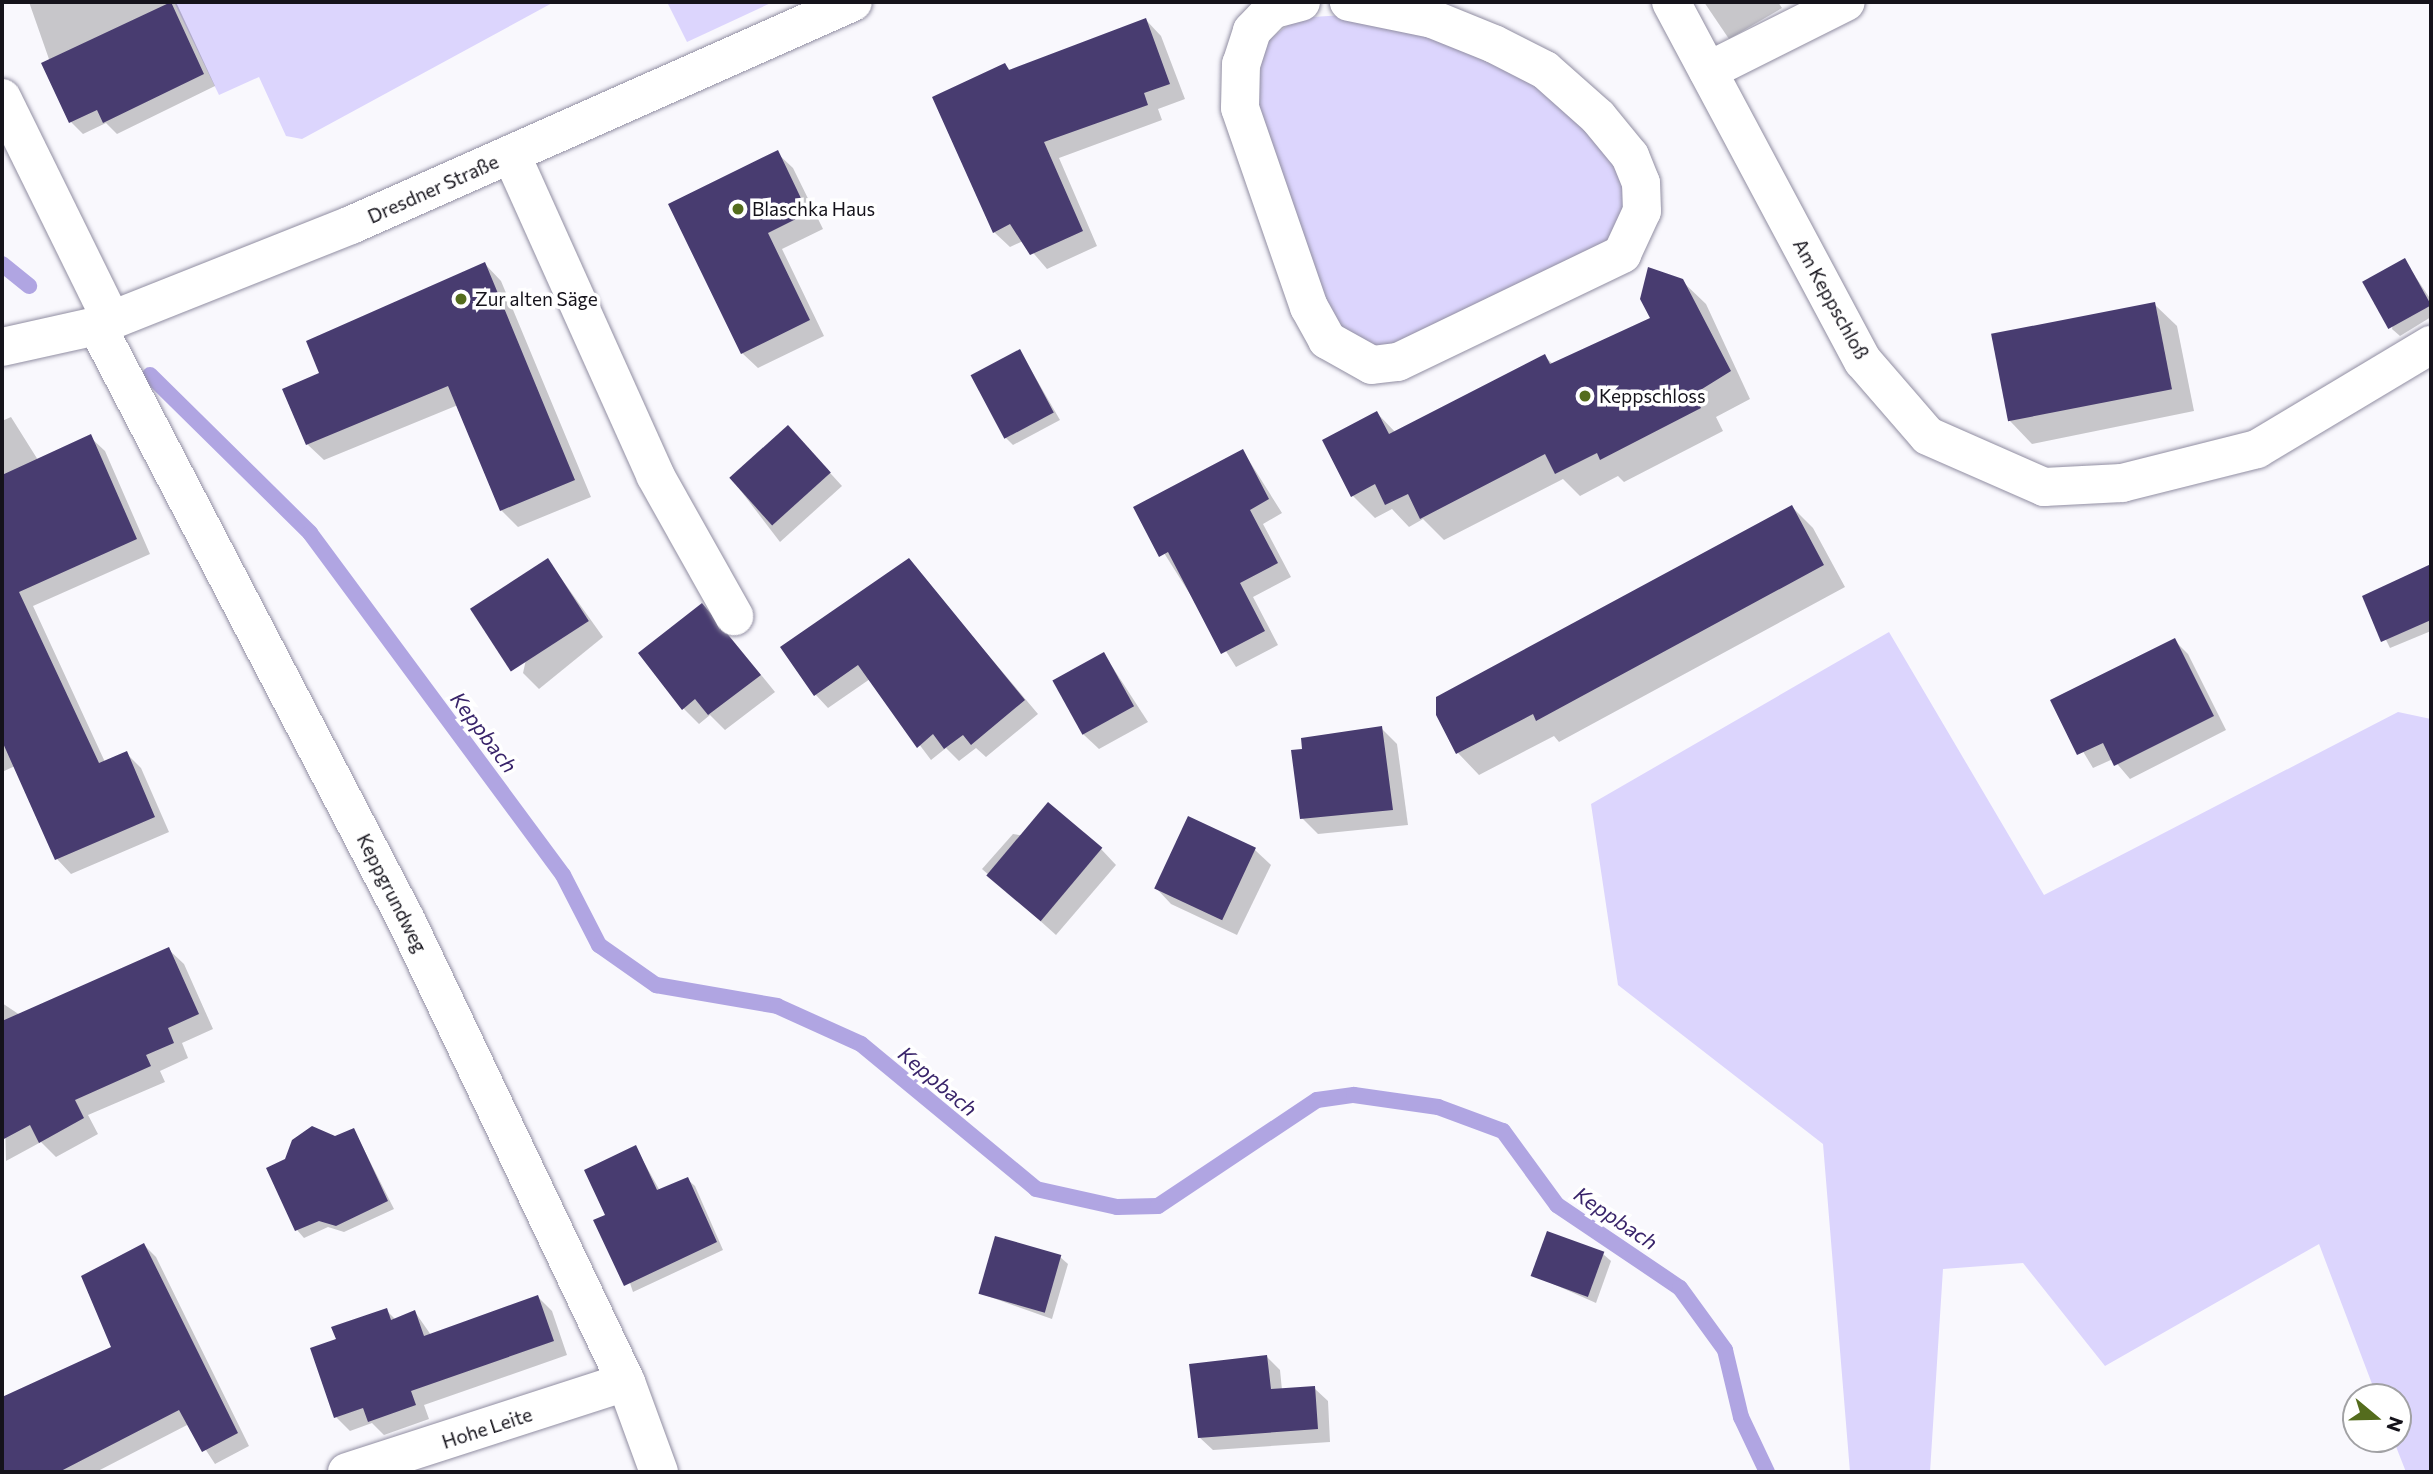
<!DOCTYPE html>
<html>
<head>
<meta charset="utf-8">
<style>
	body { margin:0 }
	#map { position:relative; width:2433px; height:1474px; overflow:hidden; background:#f9f8fd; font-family:Commissioner,sans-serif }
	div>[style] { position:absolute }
	.green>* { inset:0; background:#dcd5fd }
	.shadow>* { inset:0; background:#0003 }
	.stream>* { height:16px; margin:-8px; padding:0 8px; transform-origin:8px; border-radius:8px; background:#b0a5e2 }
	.building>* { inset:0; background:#483c70; transform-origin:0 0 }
	.roads { filter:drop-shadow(0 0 2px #918ea2) drop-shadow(0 0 2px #918ea2) }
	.minor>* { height:38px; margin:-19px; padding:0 19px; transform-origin:19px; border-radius:19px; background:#fff }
	.dots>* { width:19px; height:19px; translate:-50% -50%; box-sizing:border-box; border:4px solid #fff; border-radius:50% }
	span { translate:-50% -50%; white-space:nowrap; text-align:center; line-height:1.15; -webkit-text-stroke:7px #fff; paint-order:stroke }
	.street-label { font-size:19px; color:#15131b }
	.poi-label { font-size:19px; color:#15131b }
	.left { translate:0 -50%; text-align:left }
	.water-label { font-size:21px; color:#39246a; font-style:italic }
	.frame { position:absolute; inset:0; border:4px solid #15131b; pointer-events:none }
	.north { position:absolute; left:2342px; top:1383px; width:70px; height:70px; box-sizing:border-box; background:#fff; border:2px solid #a1a1a4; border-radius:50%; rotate:109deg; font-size:19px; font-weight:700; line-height:28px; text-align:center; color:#15131b }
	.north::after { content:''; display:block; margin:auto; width:24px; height:32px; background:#546c1d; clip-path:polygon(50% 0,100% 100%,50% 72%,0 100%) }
</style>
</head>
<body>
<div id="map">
	<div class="green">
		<i style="clip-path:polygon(174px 2px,554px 2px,302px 139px,286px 136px,259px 77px,219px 95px)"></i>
		<i style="clip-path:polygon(667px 2px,773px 2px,687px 42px)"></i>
		<i style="clip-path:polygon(1344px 15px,1404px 25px,1530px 81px,1584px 125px,1617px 165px,1627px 191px,1625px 218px,1611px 237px,1590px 257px,1392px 347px,1374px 347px,1340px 328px,1327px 308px,1255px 101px,1265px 43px,1297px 18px)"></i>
		<i style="clip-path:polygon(1889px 632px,2044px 895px,2398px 712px,2431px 719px,2431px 1472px,2406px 1472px,2393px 1439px,2398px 1397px,2377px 1397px,2319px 1244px,2105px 1366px,2023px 1263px,1943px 1269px,1930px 1472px,1850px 1472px,1823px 1144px,1618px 985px,1591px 804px)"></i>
	</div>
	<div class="shadow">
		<i style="clip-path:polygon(29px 2px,176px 2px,215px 86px,117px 134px,106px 123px,83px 134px,71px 122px)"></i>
		<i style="clip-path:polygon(1704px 2px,1778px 2px,1782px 8px,1729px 39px)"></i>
		<i style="clip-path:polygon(1146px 20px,1161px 36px,1185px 99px,1158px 109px,1162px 120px,1059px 158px,1097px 246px,1047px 269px,1023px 241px,1010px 247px,994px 232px,1005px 65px,1011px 71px)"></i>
		<i style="clip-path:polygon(777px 153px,793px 168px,823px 229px,782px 249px,824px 336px,758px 368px,742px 353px)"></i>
		<i style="clip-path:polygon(2405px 261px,2431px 300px,2431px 317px,2400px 336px,2392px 329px)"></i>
		<i style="clip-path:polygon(485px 264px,501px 281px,591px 497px,518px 527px,501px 510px,458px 405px,324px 460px,307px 444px,321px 374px)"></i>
		<i style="clip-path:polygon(1682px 281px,1706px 304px,1750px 399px,1716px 417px,1723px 431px,1624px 482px,1618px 476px,1580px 496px,1563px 479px,1444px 540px,1423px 519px,1409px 527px,1392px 509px,1375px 518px,1353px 496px,1377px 413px,1396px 433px,1544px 356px,1554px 365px,1652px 319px)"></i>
		<i style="clip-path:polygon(2154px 304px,2177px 326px,2194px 411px,2032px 444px,2010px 421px)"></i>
		<i style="clip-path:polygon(1020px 351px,1060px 420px,1013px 445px,1005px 437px)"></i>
		<i style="clip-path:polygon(11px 417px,38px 460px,90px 437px,105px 451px,150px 554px,33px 606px,105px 762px,126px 753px,141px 768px,169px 832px,71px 874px,57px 859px,15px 766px,2px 772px,2px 421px)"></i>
		<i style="clip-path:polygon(800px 440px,842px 486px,780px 542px,731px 478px)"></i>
		<i style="clip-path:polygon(1243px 451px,1282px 513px,1263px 524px,1291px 577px,1253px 597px,1278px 645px,1236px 667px,1135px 507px)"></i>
		<i style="clip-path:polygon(1792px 507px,1813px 528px,1845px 587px,1559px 742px,1554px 736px,1479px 775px,1458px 753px)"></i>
		<i style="clip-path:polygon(548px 560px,603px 637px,539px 689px,523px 673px)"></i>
		<i style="clip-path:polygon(908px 560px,1038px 714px,986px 757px,976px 748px,959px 761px,946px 748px,931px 760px,870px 679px,828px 708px,815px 694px)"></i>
		<i style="clip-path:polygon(2431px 566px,2431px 631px,2390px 648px,2365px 597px)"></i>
		<i style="clip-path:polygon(717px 621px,775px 692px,725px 730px,710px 715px,699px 724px,683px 708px)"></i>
		<i style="clip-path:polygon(2174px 640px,2188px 654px,2226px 730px,2130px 779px,2113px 759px,2093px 768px,2052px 700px)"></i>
		<i style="clip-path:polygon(1104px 654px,1148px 722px,1099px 749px,1083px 734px)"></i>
		<i style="clip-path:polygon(1381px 728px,1397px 744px,1408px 825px,1318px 834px,1302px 818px)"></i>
		<i style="clip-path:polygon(1189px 818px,1255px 850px,1271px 865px,1237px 935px,1171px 904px,1156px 888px)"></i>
		<i style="clip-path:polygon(1013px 834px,1101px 849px,1116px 865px,1056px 935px,982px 869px)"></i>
		<i style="clip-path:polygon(168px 949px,184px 964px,213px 1029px,182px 1043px,188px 1058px,160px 1071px,165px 1082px,88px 1115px,98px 1134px,56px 1157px,41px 1142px,6px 1161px,2px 1003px,20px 1015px)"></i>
		<i style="clip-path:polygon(312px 1128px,335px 1138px,354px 1130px,394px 1209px,344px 1232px,328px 1227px,304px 1238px,297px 1230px,286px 1161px)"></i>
		<i style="clip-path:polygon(636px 1148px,660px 1191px,687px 1179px,695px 1186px,723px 1250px,633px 1292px,607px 1215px)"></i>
		<i style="clip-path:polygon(144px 1245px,156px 1257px,249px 1446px,215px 1464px,189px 1424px,96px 1472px,2px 1472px,2px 1416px,113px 1348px)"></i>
		<i style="clip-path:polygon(1603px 1254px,1611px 1261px,1596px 1303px,1533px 1275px)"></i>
		<i style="clip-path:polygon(1060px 1257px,1068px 1264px,1052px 1319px,979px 1293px)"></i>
		<i style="clip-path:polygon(538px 1297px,552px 1311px,567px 1355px,424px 1405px,429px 1419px,384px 1435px,372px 1423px,350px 1431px,336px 1417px,338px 1340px,386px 1310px,396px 1320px,415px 1312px,431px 1335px)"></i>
		<i style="clip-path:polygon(1266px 1356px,1280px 1370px,1282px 1390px,1314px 1388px,1328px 1401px,1330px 1442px,1213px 1450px,1199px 1437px)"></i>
	</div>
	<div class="stream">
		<i style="left:2px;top:264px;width:35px;rotate:39deg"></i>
		<i style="left:150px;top:375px;width:225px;rotate:44.6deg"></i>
		<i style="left:310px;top:533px;width:425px;rotate:53.5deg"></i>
		<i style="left:563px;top:875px;width:79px;rotate:62.8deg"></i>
		<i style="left:599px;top:945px;width:70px;rotate:35.1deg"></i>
		<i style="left:656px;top:985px;width:123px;rotate:9.8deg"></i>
		<i style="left:777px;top:1006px;width:92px;rotate:24.3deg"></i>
		<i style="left:861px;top:1044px;width:227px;rotate:39.6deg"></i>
		<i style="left:1036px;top:1189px;width:83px;rotate:12.5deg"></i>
		<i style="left:1117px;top:1207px;width:41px;rotate:-1.4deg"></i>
		<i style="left:1158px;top:1206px;width:191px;rotate:-33.7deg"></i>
		<i style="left:1317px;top:1100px;width:37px;rotate:-8deg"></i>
		<i style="left:1354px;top:1095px;width:85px;rotate:8.1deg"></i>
		<i style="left:1438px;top:1107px;width:69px;rotate:20.3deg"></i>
		<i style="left:1503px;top:1131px;width:92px;rotate:53.9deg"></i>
		<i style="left:1557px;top:1205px;width:148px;rotate:34deg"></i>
		<i style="left:1680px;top:1288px;width:77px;rotate:54deg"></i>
		<i style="left:1725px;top:1350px;width:69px;rotate:76.6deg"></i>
		<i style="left:1741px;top:1417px;width:61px;rotate:64.7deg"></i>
	</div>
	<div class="building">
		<i style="clip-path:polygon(171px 2px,204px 74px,103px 123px,97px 110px,69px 123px,41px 63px)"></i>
		<i style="clip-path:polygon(1146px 18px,1170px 84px,1144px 93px,1148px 105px,1044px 142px,1083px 231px,1030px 255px,1010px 224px,993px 233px,932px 97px,1005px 63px,1009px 70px)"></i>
		<i style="clip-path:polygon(778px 150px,808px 213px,768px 233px,810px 320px,741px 354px,668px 204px)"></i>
		<i style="left:2405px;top:258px;width:54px;height:49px;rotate:61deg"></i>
		<i style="clip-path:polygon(485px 262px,575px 480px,500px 511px,448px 386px,306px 445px,282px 389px,319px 373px,306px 341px)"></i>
		<i style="clip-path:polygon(1648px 267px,1683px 279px,1731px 371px,1694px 394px,1701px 408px,1600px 460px,1597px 453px,1555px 474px,1545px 454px,1420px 519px,1408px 494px,1385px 505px,1375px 484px,1351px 497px,1322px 440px,1377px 411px,1389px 434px,1545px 354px,1550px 364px,1650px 318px,1640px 299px)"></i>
		<i style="left:2155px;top:302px;width:89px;height:167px;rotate:79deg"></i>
		<i style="left:1020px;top:349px;width:72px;height:56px;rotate:62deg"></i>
		<i style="left:788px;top:425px;width:64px;height:79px;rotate:48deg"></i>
		<i style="clip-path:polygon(91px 434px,137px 539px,19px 592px,99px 763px,127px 751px,155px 817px,55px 860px,2px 741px,2px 475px)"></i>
		<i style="clip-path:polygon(1243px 449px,1269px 499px,1250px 510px,1278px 563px,1240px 583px,1265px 631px,1221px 654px,1168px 552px,1159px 557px,1133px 507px)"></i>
		<i style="clip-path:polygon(1792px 505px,1824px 565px,1536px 721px,1533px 714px,1456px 754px,1436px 715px,1436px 697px)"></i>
		<i style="left:548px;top:558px;width:75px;height:93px;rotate:57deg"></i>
		<i style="clip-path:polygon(909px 558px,1025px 700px,971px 745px,963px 735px,944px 749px,933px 734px,917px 748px,858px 665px,814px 696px,780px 647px)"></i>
		<i style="clip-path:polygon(2431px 564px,2431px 620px,2381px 642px,2362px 596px)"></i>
		<i style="clip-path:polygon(702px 603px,761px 675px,708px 715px,695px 699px,682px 710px,638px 653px)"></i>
		<i style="clip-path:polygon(2175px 638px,2214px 716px,2114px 766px,2103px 743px,2077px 755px,2050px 700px)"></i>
		<i style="left:1104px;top:652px;width:62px;height:59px;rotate:61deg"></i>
		<i style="clip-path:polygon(1382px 726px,1393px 810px,1300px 819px,1291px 750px,1302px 749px,1301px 738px)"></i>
		<i style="left:1048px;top:802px;width:71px;height:96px;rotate:40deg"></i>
		<i style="left:1188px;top:816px;width:75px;height:80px;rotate:25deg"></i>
		<i style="clip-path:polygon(169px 947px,199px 1014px,168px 1028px,174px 1043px,146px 1055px,151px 1066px,75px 1100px,84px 1118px,39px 1143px,30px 1125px,2px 1140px,2px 1021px)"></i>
		<i style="clip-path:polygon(312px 1126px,335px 1136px,354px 1128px,388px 1201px,336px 1226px,319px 1221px,295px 1231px,266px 1168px,285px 1159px,292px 1140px)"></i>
		<i style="clip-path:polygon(636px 1145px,657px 1190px,688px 1177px,717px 1242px,624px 1286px,593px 1220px,605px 1215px,584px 1170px)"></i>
		<i style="left:1547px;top:1231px;width:61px;height:48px;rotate:20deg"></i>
		<i style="left:995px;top:1236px;width:69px;height:60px;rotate:16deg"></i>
		<i style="clip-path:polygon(144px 1243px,238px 1433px,202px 1452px,179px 1410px,59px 1472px,2px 1472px,2px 1397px,111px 1347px,81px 1276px)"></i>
		<i style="clip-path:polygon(538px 1295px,554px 1341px,411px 1391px,416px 1405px,368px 1422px,363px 1408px,334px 1418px,310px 1348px,336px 1339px,331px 1327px,387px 1308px,391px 1320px,415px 1310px,424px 1336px)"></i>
		<i style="clip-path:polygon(1267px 1355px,1271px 1389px,1315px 1386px,1318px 1429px,1198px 1438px,1189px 1364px)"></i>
	</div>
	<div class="roads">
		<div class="minor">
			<i style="left:1301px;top:2px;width:30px;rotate:165deg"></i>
			<i style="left:1272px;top:10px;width:29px;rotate:134deg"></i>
			<i style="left:1252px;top:31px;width:35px;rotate:108deg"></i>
			<i style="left:1241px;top:64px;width:44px;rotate:91.3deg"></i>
			<i style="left:1240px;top:108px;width:211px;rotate:70.9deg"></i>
			<i style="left:1309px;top:307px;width:38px;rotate:61deg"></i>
			<i style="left:1327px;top:340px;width:51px;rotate:29.1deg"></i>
			<i style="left:1372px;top:365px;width:26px;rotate:-7deg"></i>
			<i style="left:1398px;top:362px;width:249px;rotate:-25.7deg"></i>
			<i style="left:1622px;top:254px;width:47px;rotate:-65.1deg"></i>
			<i style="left:1642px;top:211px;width:28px;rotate:-92deg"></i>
			<i style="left:1641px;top:183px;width:29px;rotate:-112deg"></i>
			<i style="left:1630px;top:156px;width:50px;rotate:-129.4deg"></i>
			<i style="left:1598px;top:117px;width:71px;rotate:-138.4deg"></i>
			<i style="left:1545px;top:70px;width:57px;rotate:-153deg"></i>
			<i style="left:1494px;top:44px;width:67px;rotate:-158deg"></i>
			<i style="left:1432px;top:19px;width:85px;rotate:-168.4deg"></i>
			<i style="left:1671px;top:2px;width:407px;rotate:61.9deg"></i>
			<i style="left:1863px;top:361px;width:99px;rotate:49.1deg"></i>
			<i style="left:1928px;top:436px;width:127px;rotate:23.7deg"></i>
			<i style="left:2044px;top:487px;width:78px;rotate:-2.9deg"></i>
			<i style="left:2122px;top:483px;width:139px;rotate:-14.1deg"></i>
			<i style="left:2257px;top:449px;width:203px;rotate:-30.9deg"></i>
			<i style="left:1708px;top:71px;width:154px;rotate:-26.6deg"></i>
			<i style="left:2px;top:98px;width:247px;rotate:63.8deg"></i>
			<i style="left:511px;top:154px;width:352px;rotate:65.8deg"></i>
			<i style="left:655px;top:475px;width:162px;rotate:60.7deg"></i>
			<i style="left:97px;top:326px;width:670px;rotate:62.52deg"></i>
			<i style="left:406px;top:920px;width:512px;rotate:64.54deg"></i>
			<i style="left:626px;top:1382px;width:96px;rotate:69.9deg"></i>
			<i style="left:2px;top:347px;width:97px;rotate:-12.5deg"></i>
			<i style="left:97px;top:326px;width:273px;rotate:-21.7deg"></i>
			<i style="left:351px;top:225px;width:549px;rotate:-23.95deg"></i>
			<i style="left:347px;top:1472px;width:293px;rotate:-17.9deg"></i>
		</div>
	</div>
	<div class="dots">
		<i style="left:738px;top:209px;background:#546c1d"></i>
		<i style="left:461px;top:299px;background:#546c1d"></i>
		<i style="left:1585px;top:396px;background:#546c1d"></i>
	</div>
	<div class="street-label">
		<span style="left:433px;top:189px;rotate:-24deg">Dresdner Straße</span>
		<span style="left:1831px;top:299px;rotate:61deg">Am Keppschloß</span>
		<span style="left:392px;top:893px;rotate:63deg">Keppgrundweg</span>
		<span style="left:487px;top:1428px;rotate:-18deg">Hohe Leite</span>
	</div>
	<div class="poi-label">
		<span class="left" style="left:752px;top:209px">Blaschka Haus</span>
		<span class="left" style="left:475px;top:299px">Zur alten Säge</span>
		<span class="left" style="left:1599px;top:396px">Keppschloss</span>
	</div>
	<div class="water-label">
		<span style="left:484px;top:732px;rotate:53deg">Keppbach</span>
		<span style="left:938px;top:1081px;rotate:40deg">Keppbach</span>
		<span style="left:1616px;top:1218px;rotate:34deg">Keppbach</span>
	</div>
	<div class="frame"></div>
	<div class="north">N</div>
</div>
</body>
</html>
